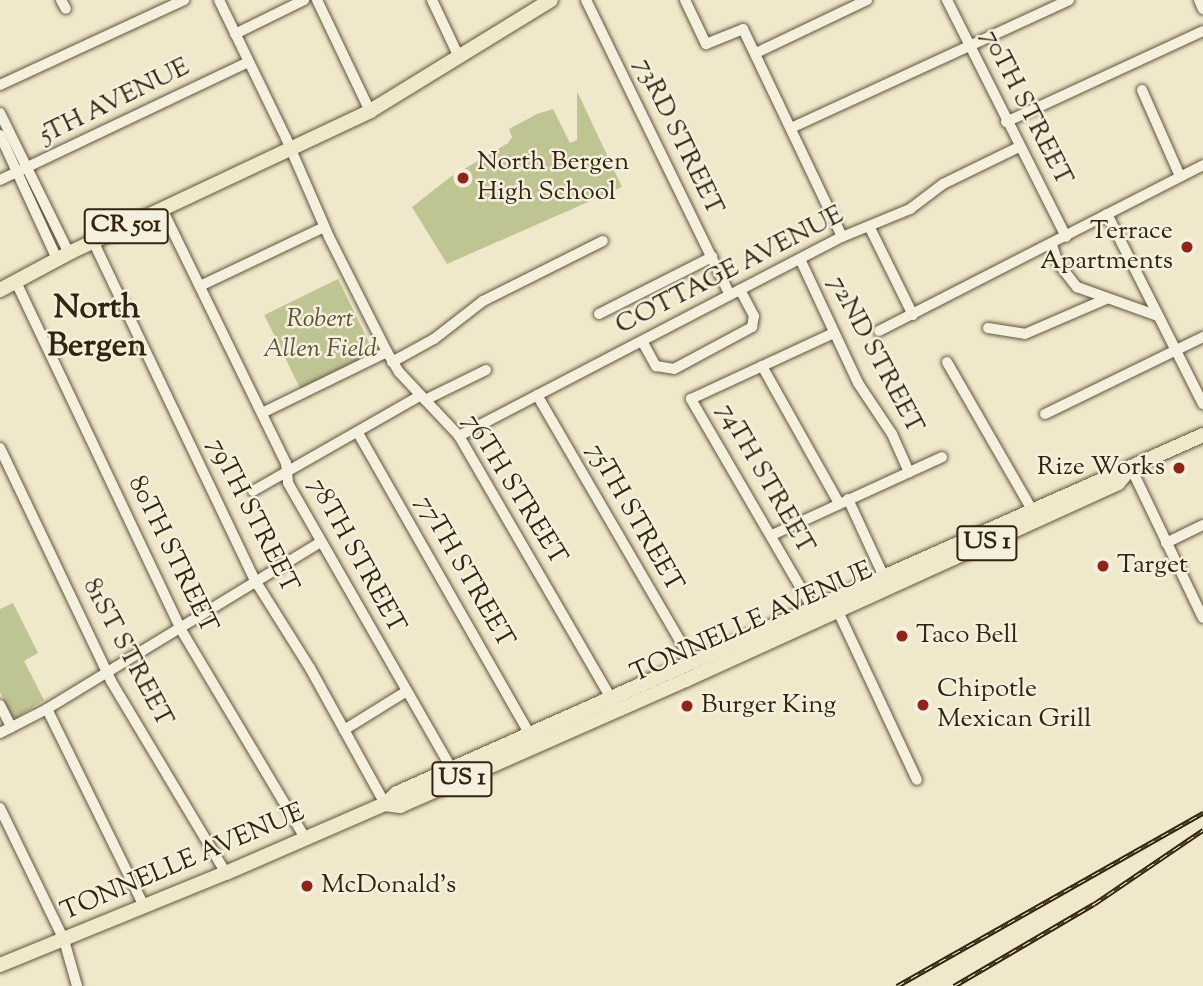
<!DOCTYPE html>
<html>
<head>
<meta charset="utf-8">
<style>
	body { margin:0 }
	#map { position:relative; width:1203px; height:986px; overflow:hidden; background:#f0e8ca; font-family:"Sorts Mill Goudy",serif }
	div>[style] { position:absolute }
	.green>* { inset:0; background:#bfc493; transform-origin:0 0 }
	.roads { filter:drop-shadow(0 0 2px #62543e) drop-shadow(0 0 2px #62543e) }
	.minor>* { height:10px; margin:-5px; padding:0 5px; transform-origin:5px; border-radius:5px; background:#f5f0dd }
	.major>* { height:14px; margin:-7px; padding:0 7px; transform-origin:7px; border-radius:7px; background:#f0e8ca }
	.rail>* { height:5px; margin-top:-2.5px; transform-origin:0; background:repeating-linear-gradient(90deg,#f5f0dd 0 8px,#33230f 0 16px); box-sizing:border-box; border-block:2px solid #33230f }
	.dots>* { width:19px; height:19px; translate:-50% -50%; box-sizing:border-box; border:4px solid #f5f0dd; border-radius:50% }
	span { translate:-50% -50%; white-space:nowrap; text-align:center; line-height:1.15; -webkit-text-stroke:5px #f5f0dd; paint-order:stroke }
	.shield-label span { padding:2px 5px; background:#f5f0dd; border:2px solid; border-radius:5px; -webkit-text-stroke-width:0 }
	.shield-label { font-size:24px; color:#33230f; font-weight:700 }
	.street-label { font-size:26px; color:#33230f }
	.poi-label { font-size:26px; color:#33230f }
	.left { translate:0 -50%; text-align:left }
	.right { translate:-100% -50%; text-align:right }
	.park-label { font-size:26px; color:#5d5337; font-style:italic }
	.district-label { font-size:33px; color:#33230f; font-weight:700 }
</style>
</head>
<body>
<div id="map">
	<div class="green">
		<i style="clip-path:polygon(577px 91px,622px 187px,447px 264px,412px 207px,449px 178px,508px 143px,512px 137px,509px 129px,537px 114px,553px 109px,570px 143px,577px 140px)"></i>
		<i style="left:338px;top:279px;width:83px;height:82px;rotate:64deg"></i>
		<i style="clip-path:polygon(13px 603px,38px 653px,24px 661px,44px 700px,16px 718px,12px 717px,0 692px,0 609px)"></i>
	</div>
	<div class="roads">
		<div class="minor">
			<i style="left:61px;top:0;width:10px;rotate:61deg"></i>
			<i style="left:219px;top:0;width:153px;rotate:64.1deg"></i>
			<i style="left:286px;top:138px;width:108px;rotate:66.5deg"></i>
			<i style="left:329px;top:237px;width:129px;rotate:63.2deg"></i>
			<i style="left:387px;top:352px;width:23px;rotate:59deg"></i>
			<i style="left:399px;top:372px;width:88px;rotate:46.8deg"></i>
			<i style="left:459px;top:436px;width:307px;rotate:59.9deg"></i>
			<i style="left:317px;top:0;width:123px;rotate:64.5deg"></i>
			<i style="left:432px;top:0;width:63px;rotate:64.7deg"></i>
			<i style="left:586px;top:0;width:328px;rotate:64deg"></i>
			<i style="left:685px;top:0;width:49px;rotate:64.5deg"></i>
			<i style="left:706px;top:44px;width:40px;rotate:-22deg"></i>
			<i style="left:743px;top:29px;width:230px;rotate:64.5deg"></i>
			<i style="left:947px;top:0;width:265px;rotate:63.3deg"></i>
			<i style="left:1199px;top:0;width:10px;rotate:66deg"></i>
			<i style="left:235px;top:34px;width:77px;rotate:-26.2deg"></i>
			<i style="left:756px;top:53px;width:123px;rotate:-25.5deg"></i>
			<i style="left:0;top:85px;width:203px;rotate:-24.8deg"></i>
			<i style="left:1142px;top:90px;width:94px;rotate:66.2deg"></i>
			<i style="left:0;top:113px;width:156px;rotate:63.8deg"></i>
			<i style="left:1006px;top:122px;width:217px;rotate:-24.8deg"></i>
			<i style="left:791px;top:128px;width:306px;rotate:-24.7deg"></i>
			<i style="left:0;top:135px;width:136px;rotate:65.3deg"></i>
			<i style="left:0;top:180px;width:275px;rotate:-25.4deg"></i>
			<i style="left:162px;top:209px;width:283px;rotate:64deg"></i>
			<i style="left:286px;top:463px;width:20px;rotate:84deg"></i>
			<i style="left:288px;top:483px;width:330px;rotate:60.2deg"></i>
			<i style="left:1107px;top:214px;width:213px;rotate:63.2deg"></i>
			<i style="left:870px;top:228px;width:97px;rotate:63.7deg"></i>
			<i style="left:93px;top:241px;width:378px;rotate:64.5deg"></i>
			<i style="left:256px;top:582px;width:102px;rotate:57.9deg"></i>
			<i style="left:310px;top:668px;width:155px;rotate:61.1deg"></i>
			<i style="left:1052px;top:245px;width:19px;rotate:72deg"></i>
			<i style="left:1058px;top:263px;width:31px;rotate:52deg"></i>
			<i style="left:1077px;top:287px;width:86px;rotate:19.7deg"></i>
			<i style="left:800px;top:259px;width:137px;rotate:64.9deg"></i>
			<i style="left:858px;top:383px;width:61px;rotate:56.3deg"></i>
			<i style="left:892px;top:434px;width:42px;rotate:65.9deg"></i>
			<i style="left:16px;top:282px;width:383px;rotate:64.6deg"></i>
			<i style="left:180px;top:628px;width:244px;rotate:59.2deg"></i>
			<i style="left:200px;top:286px;width:137px;rotate:-25.4deg"></i>
			<i style="left:599px;top:314px;width:127px;rotate:-26.8deg"></i>
			<i style="left:988px;top:328px;width:37px;rotate:9deg"></i>
			<i style="left:1025px;top:334px;width:88px;rotate:-23.4deg"></i>
			<i style="left:879px;top:331px;width:364px;rotate:-27.1deg"></i>
			<i style="left:642px;top:341px;width:29px;rotate:61deg"></i>
			<i style="left:656px;top:366px;width:18px;rotate:9deg"></i>
			<i style="left:674px;top:369px;width:89px;rotate:-28.3deg"></i>
			<i style="left:752px;top:327px;width:11px;rotate:-80deg"></i>
			<i style="left:754px;top:316px;width:30px;rotate:-118deg"></i>
			<i style="left:392px;top:362px;width:48px;rotate:-28.7deg"></i>
			<i style="left:434px;top:339px;width:62px;rotate:-37.8deg"></i>
			<i style="left:483px;top:301px;width:134px;rotate:-26.6deg"></i>
			<i style="left:947px;top:362px;width:171px;rotate:60.1deg"></i>
			<i style="left:762px;top:366px;width:157px;rotate:60.7deg"></i>
			<i style="left:537px;top:395px;width:310px;rotate:59.8deg"></i>
			<i style="left:425px;top:400px;width:68px;rotate:-26.2deg"></i>
			<i style="left:262px;top:413px;width:139px;rotate:-26deg"></i>
			<i style="left:1045px;top:414px;width:176px;rotate:-26deg"></i>
			<i style="left:358px;top:433px;width:347px;rotate:60.3deg"></i>
			<i style="left:459px;top:436px;width:432px;rotate:-27.5deg"></i>
			<i style="left:842px;top:237px;width:74px;rotate:-22.4deg"></i>
			<i style="left:910px;top:209px;width:41px;rotate:-37.1deg"></i>
			<i style="left:943px;top:184px;width:85px;rotate:-26deg"></i>
			<i style="left:0;top:448px;width:258px;rotate:64.5deg"></i>
			<i style="left:111px;top:681px;width:224px;rotate:59.1deg"></i>
			<i style="left:1131px;top:468px;width:166px;rotate:64.4deg"></i>
			<i style="left:253px;top:491px;width:193px;rotate:-29.7deg"></i>
			<i style="left:848px;top:499px;width:86px;rotate:65.2deg"></i>
			<i style="left:772px;top:535px;width:187px;rotate:-24.6deg"></i>
			<i style="left:1166px;top:543px;width:41px;rotate:-25.9deg"></i>
			<i style="left:835px;top:605px;width:193px;rotate:64.9deg"></i>
			<i style="left:816px;top:614px;width:249px;rotate:-120.2deg"></i>
			<i style="left:691px;top:399px;width:157px;rotate:-24.8deg"></i>
			<i style="left:0;top:705px;width:25px;rotate:63deg"></i>
			<i style="left:47px;top:709px;width:220px;rotate:63.8deg"></i>
			<i style="left:344px;top:730px;width:74px;rotate:-31.8deg"></i>
			<i style="left:0;top:733px;width:53px;rotate:-27.1deg"></i>
			<i style="left:47px;top:709px;width:321px;rotate:-31.4deg"></i>
			<i style="left:0;top:808px;width:147px;rotate:64.1deg"></i>
			<i style="left:64px;top:940px;width:48px;rotate:74.2deg"></i>
		</div>
		<div class="major">
			<i style="left:0;top:290px;width:81px;rotate:-28.2deg"></i>
			<i style="left:71px;top:252px;width:331px;rotate:-25.2deg"></i>
			<i style="left:370px;top:111px;width:212px;rotate:-31.5deg"></i>
			<i style="left:385px;top:804px;width:15px;rotate:8deg"></i>
			<i style="left:400px;top:806px;width:313px;rotate:-23.8deg"></i>
			<i style="left:686px;top:680px;width:475px;rotate:-24.5deg"></i>
			<i style="left:1118px;top:483px;width:20px;rotate:-49deg"></i>
			<i style="left:0;top:965px;width:244px;rotate:-22.2deg"></i>
			<i style="left:226px;top:873px;width:173px;rotate:-23.5deg"></i>
			<i style="left:385px;top:804px;width:16px;rotate:-43deg"></i>
			<i style="left:397px;top:793px;width:882px;rotate:-23.95deg"></i>
		</div>
	</div>
	<div class="rail">
		<i style="left:897px;top:986px;width:352px;rotate:-29.5deg"></i>
		<i style="left:954px;top:986px;width:162px;rotate:-30.4deg"></i>
		<i style="left:1094px;top:904px;width:132px;rotate:-34.2deg"></i>
	</div>
	<div class="dots">
		<i style="left:463px;top:178px;background:#8f2418"></i>
		<i style="left:1187px;top:247px;background:#8f2418"></i>
		<i style="left:1179px;top:468px;background:#8f2418"></i>
		<i style="left:1103px;top:566px;background:#8f2418"></i>
		<i style="left:902px;top:636px;background:#8f2418"></i>
		<i style="left:923px;top:705px;background:#8f2418"></i>
		<i style="left:687px;top:706px;background:#8f2418"></i>
		<i style="left:307px;top:886px;background:#8f2418"></i>
	</div>
	<div class="shield-label">
		<span style="left:126px;top:226px">CR 501</span>
		<span style="left:987px;top:543px">US 1</span>
		<span style="left:462px;top:779px">US 1</span>
	</div>
	<div class="street-label">
		<span style="left:115px;top:102px;rotate:-26deg">5TH AVENUE</span>
		<span style="left:1026px;top:108px;rotate:63deg">70TH STREET</span>
		<span style="left:678px;top:137px;rotate:64deg">73RD STREET</span>
		<span style="left:730px;top:271px;rotate:-27deg">COTTAGE AVENUE</span>
		<span style="left:875px;top:355px;rotate:62deg">72ND STREET</span>
		<span style="left:765px;top:479px;rotate:60deg">74TH STREET</span>
		<span style="left:514px;top:490px;rotate:58deg">76TH STREET</span>
		<span style="left:252px;top:516px;rotate:63deg">79TH STREET</span>
		<span style="left:634px;top:518px;rotate:60deg">75TH STREET</span>
		<span style="left:172px;top:555px;rotate:64deg">80TH STREET</span>
		<span style="left:356px;top:556px;rotate:61deg">78TH STREET</span>
		<span style="left:464px;top:572px;rotate:60deg">77TH STREET</span>
		<span style="left:752px;top:623px;rotate:-24deg">TONNELLE AVENUE</span>
		<span style="left:127px;top:653px;rotate:62deg">81ST STREET</span>
		<span style="left:183px;top:863px;rotate:-23deg">TONNELLE AVENUE</span>
	</div>
	<div class="poi-label">
		<span class="left" style="left:477px;top:178px">North Bergen<br>High School</span>
		<span class="right" style="left:1173px;top:247px">Terrace<br>Apartments</span>
		<span class="right" style="left:1165px;top:468px">Rize Works</span>
		<span class="left" style="left:1117px;top:566px">Target</span>
		<span class="left" style="left:916px;top:636px">Taco Bell</span>
		<span class="left" style="left:937px;top:705px">Chipotle<br>Mexican Grill</span>
		<span class="left" style="left:701px;top:706px">Burger King</span>
		<span class="left" style="left:321px;top:886px">McDonald's</span>
	</div>
	<div class="park-label">
		<span style="left:320px;top:335px">Robert<br>Allen Field</span>
	</div>
	<div class="district-label">
		<span style="left:97px;top:329px">North<br>Bergen</span>
	</div>
</div>
</body>
</html>
